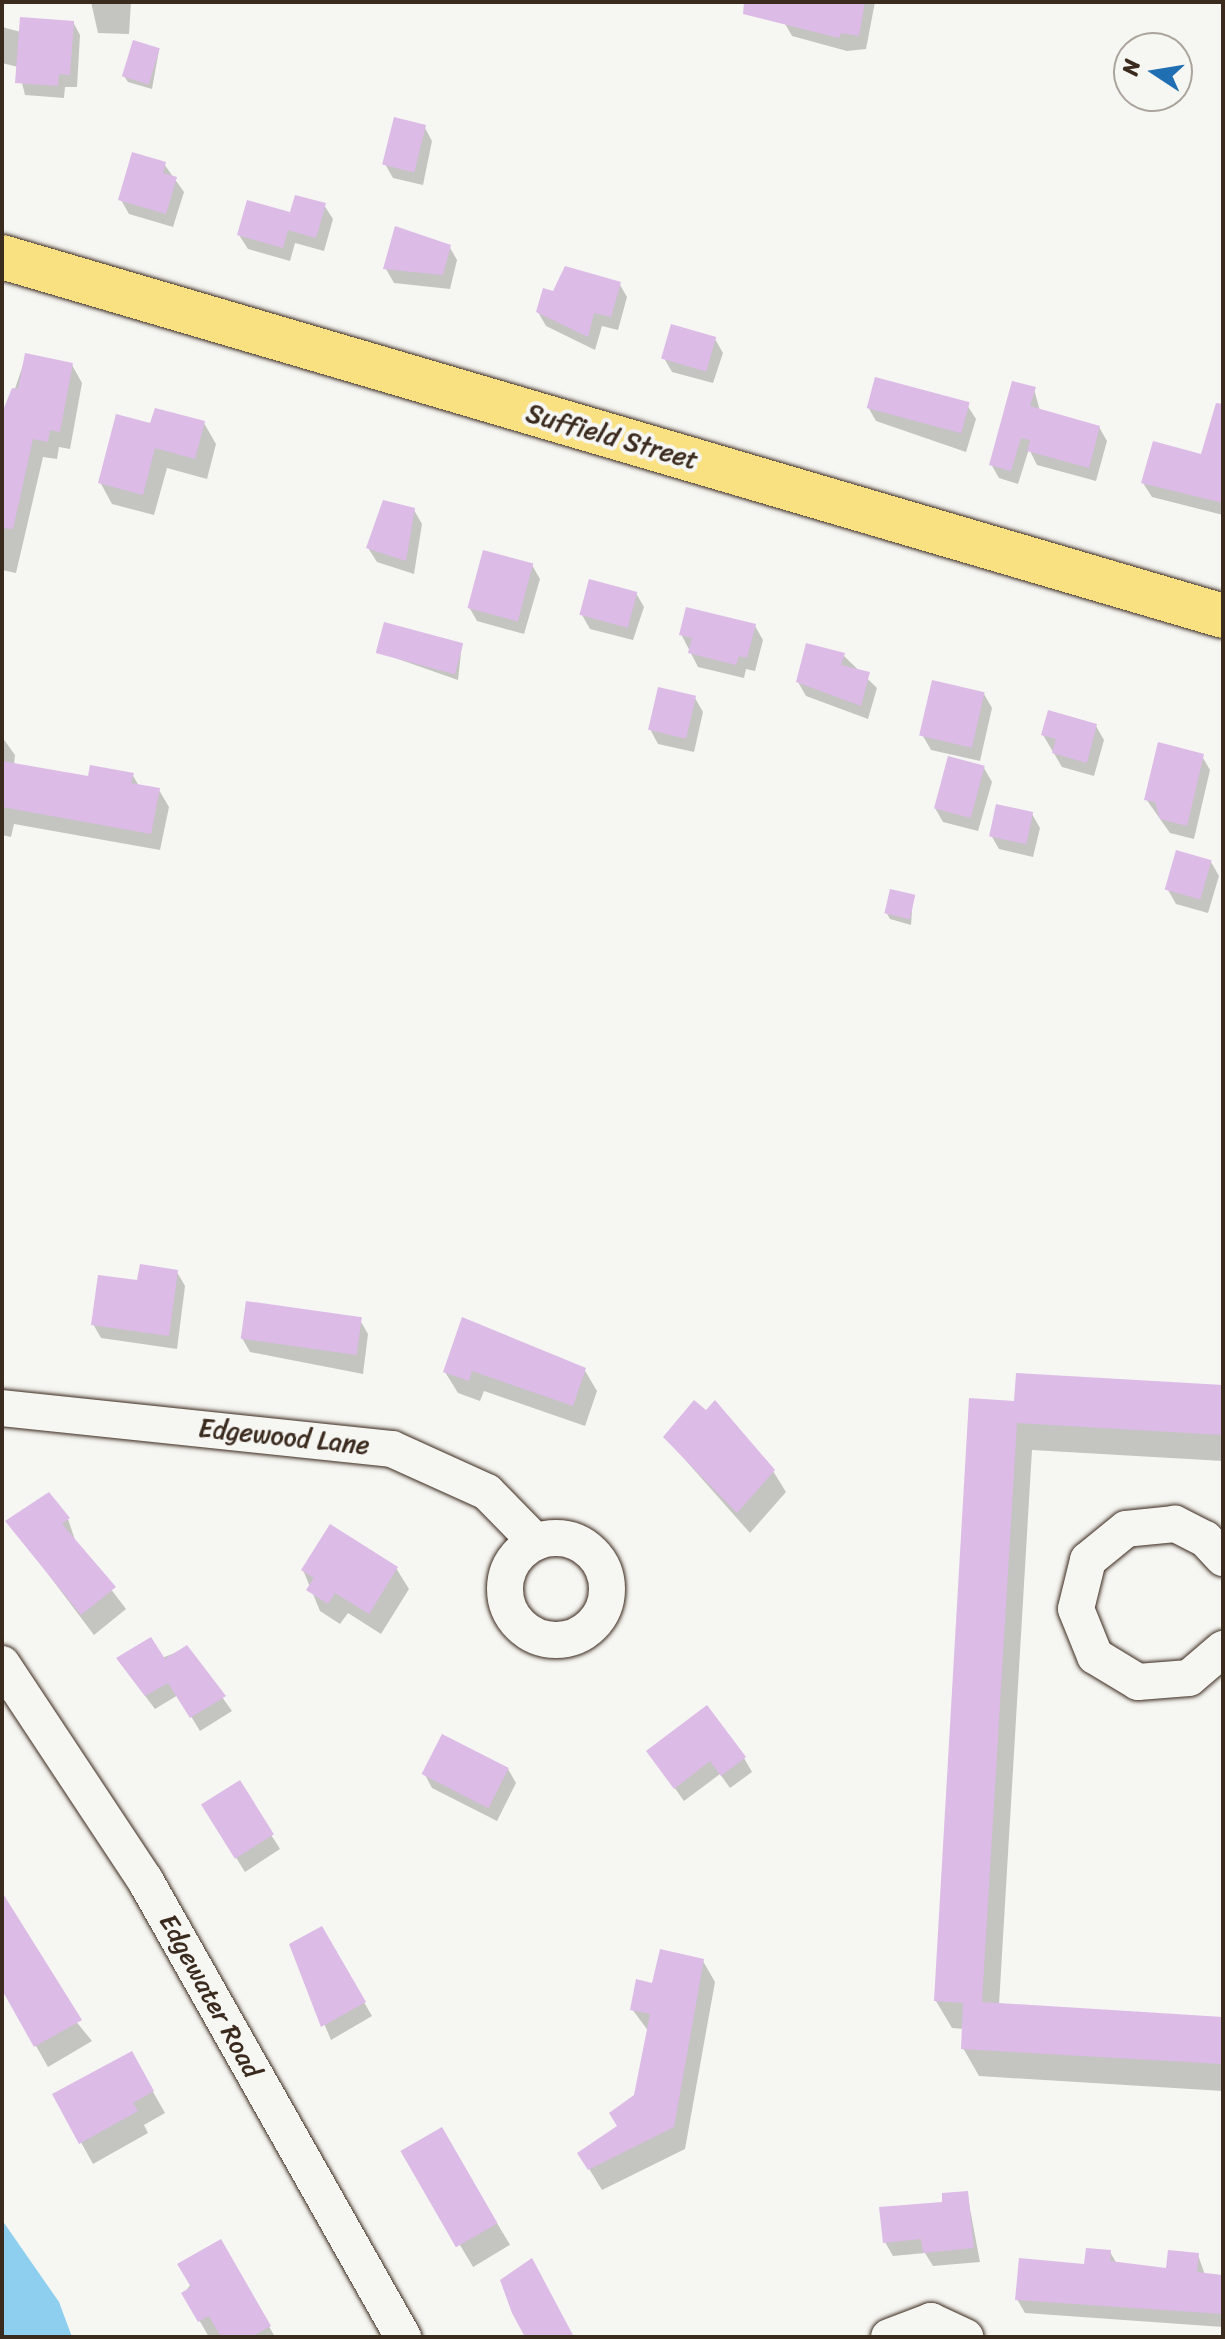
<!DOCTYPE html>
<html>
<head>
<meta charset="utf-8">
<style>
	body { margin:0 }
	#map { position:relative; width:1225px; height:2339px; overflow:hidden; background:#f6f6f2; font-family:Sriracha,sans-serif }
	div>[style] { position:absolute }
	.water>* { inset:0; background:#8eceef }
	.shadow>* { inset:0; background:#0003; transform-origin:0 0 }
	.building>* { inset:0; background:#dcbbe7; transform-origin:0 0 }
	.roads { filter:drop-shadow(0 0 2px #3b2a1e) drop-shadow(0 0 2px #3b2a1e) }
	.minor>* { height:36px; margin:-18px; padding:0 18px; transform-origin:18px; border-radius:18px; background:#f6f6f2 }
	.minor>.ring { margin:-18px; padding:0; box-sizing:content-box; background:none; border:36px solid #f6f6f2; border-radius:50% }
	.major>* { height:44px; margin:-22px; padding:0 22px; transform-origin:22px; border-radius:22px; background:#f9e181 }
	span { translate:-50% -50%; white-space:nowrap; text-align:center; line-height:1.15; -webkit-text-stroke:8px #f6f6f2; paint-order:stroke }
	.street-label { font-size:26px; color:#3b2a1e }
	.frame { position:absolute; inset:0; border:4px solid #3b2a1e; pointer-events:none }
	.north { position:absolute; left:1113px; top:32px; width:80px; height:80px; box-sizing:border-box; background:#f6f6f2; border:2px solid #aba49d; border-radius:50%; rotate:282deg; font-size:22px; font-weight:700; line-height:32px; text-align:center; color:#3b2a1e }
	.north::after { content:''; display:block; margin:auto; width:28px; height:36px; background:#1f6fb2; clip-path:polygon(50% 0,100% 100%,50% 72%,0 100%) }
</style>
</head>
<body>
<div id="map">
	<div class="water">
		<i style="clip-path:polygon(2px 2220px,59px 2302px,72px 2337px,2px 2337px)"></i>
	</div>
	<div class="shadow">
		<i style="clip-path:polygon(91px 2px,131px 2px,129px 34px,98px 33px)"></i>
		<i style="clip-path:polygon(788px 2px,875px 2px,866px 49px,847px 51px,792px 36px,784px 22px)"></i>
		<i style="clip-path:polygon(73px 22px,80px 35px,77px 87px,65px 87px,64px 98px,25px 95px,18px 67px,2px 63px,2px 27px,21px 32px)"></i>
		<i style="clip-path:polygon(159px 50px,152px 89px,128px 82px,124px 76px)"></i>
		<i style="clip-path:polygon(424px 126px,432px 141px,423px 185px,393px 178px,385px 164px)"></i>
		<i style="clip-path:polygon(164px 164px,184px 192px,173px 227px,129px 214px,121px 200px)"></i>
		<i style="clip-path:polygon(324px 205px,333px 219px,324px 251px,295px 243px,290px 261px,248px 249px,239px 235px)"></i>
		<i style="clip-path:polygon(449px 246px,457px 260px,450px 289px,394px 283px,386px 269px)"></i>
		<i style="clip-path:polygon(619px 283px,627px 297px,618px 330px,602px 326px,595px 350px,546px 326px,538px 312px,554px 293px)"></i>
		<i style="clip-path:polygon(715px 339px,723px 353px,713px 383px,672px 372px,664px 358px)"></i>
		<i style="clip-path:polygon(26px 356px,72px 365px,82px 383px,70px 449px,59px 447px,57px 459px,43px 457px,16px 573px,2px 570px,2px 427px)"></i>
		<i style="clip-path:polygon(1034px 389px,1040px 411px,1099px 427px,1107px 441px,1096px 481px,1037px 465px,1029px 449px,1018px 484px,999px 478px,991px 464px)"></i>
		<i style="clip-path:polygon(967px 405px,976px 419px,966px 452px,876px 421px,868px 407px)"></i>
		<i style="clip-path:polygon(204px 423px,216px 444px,207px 479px,167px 468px,154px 515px,112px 504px,100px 482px,152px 425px)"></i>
		<i style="clip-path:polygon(1223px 447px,1223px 515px,1152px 497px,1143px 483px)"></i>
		<i style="clip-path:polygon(414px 510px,422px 524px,414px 574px,377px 562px,368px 548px)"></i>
		<i style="clip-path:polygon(532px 565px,540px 579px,524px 634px,477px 621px,469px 607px)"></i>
		<i style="clip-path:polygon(636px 593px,644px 607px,633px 640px,590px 629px,582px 615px)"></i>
		<i style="clip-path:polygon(755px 626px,763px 640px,755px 671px,746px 669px,744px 678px,698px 667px,681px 634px)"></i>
		<i style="clip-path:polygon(462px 644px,458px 680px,378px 652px)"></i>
		<i style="clip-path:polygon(843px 655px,877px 688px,868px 719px,806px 696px,798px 682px)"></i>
		<i style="clip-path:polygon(984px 694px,992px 708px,980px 761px,931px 750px,923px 736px)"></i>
		<i style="clip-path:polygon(695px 698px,703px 712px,694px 752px,658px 744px,650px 729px)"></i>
		<i style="clip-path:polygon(1096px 726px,1104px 740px,1094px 776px,1062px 767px,1043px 735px)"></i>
		<i style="clip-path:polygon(2px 737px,15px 755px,14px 765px,90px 778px,132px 774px,139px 786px,159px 790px,169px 807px,160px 850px,14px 824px,11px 837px,2px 835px)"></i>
		<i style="clip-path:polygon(1202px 756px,1210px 770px,1194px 839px,1170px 833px,1146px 799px)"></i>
		<i style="clip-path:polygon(984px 768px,992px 782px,978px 831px,943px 822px,935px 808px)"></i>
		<i style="clip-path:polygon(1032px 814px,1040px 828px,1033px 857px,999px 849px,991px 835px)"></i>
		<i style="clip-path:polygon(1211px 862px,1219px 876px,1208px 913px,1176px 904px,1168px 890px)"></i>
		<i style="clip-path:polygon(913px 897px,911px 925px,890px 919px,886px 912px)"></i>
		<i style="clip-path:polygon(177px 1272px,185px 1286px,177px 1349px,101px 1338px,93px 1324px,139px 1282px)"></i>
		<i style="clip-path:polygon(360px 1320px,368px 1334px,363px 1374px,250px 1352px,242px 1338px)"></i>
		<i style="clip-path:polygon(463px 1320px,584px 1369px,597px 1391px,585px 1426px,484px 1391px,480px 1401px,458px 1393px,445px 1372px)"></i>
		<i style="clip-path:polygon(1223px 1387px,1223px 1461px,1032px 1450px,999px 2005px,1223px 2019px,1223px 2091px,979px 2076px,963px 2048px,964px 2029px,952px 2028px,936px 2001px,1016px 1403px)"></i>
		<i style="clip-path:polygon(665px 1437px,773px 1471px,786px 1492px,750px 1533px)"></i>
		<i style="clip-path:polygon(68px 1519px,76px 1543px,126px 1609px,94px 1635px,8px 1521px)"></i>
		<i style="clip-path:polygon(396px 1568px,409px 1589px,381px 1634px,348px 1613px,340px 1624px,320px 1611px,303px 1570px)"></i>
		<i style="clip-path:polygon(187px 1648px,232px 1711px,200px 1731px,178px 1695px,155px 1709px,127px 1672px)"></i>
		<i style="clip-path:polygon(649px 1752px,744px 1758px,752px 1772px,730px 1788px,720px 1774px,684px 1801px)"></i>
		<i style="clip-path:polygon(508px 1769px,516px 1783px,497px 1821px,432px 1788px,424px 1773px)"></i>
		<i style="clip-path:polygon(239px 1783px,280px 1849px,245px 1872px,212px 1819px)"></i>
		<i style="clip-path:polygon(321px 1928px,372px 2016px,331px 2040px,291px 1945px)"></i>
		<i style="clip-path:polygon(2px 1931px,92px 2041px,48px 2067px,2px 1986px)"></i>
		<i style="clip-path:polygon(703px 1961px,715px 1982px,685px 2149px,602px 2190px,580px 2154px,619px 2127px,636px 2096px,649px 2032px,632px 2009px,654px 1985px)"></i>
		<i style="clip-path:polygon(131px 2053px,165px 2113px,144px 2125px,148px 2133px,93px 2164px,55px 2095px)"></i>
		<i style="left:441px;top:2130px;width:134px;height:43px;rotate:59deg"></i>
		<i style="clip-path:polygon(967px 2193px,980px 2262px,933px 2266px,925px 2253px,893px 2256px,885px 2242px)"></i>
		<i style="clip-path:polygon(220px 2241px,275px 2337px,209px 2337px,184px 2294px)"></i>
		<i style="clip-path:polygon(1110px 2252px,1117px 2264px,1168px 2270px,1198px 2255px,1205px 2275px,1223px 2277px,1223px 2327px,1025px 2313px,1017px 2299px)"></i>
	</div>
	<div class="building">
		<i style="clip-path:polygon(744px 2px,865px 2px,859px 36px,841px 33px,839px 38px,743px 14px)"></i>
		<i style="clip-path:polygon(20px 17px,74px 21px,70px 75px,59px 74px,58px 86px,15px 83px)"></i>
		<i style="left:133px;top:40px;width:28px;height:38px;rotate:17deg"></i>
		<i style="left:394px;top:117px;width:33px;height:49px;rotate:14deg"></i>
		<i style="clip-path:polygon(132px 152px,166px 162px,163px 173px,177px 177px,166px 214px,118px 200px)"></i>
		<i style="clip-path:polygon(295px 195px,326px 203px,316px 238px,288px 230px,283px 248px,237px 235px,247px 200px,290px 212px)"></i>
		<i style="clip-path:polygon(395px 226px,451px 245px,443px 275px,383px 269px)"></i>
		<i style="clip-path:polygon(565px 266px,621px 282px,611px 317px,594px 313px,588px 337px,536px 312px,543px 288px,553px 291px)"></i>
		<i style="left:671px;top:324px;width:47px;height:36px;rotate:16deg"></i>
		<i style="clip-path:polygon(25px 353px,73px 363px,60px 432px,50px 430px,48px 442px,33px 439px,13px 529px,2px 528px,2px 413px,12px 388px,18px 389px)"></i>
		<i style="left:875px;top:377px;width:98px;height:32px;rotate:15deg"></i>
		<i style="clip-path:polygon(1012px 381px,1036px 387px,1030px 406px,1100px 426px,1089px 468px,1027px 451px,1030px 440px,1021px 438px,1011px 471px,989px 465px)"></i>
		<i style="clip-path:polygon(1216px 403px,1223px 404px,1223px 503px,1141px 483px,1153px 441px,1201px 454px)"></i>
		<i style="clip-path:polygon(155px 408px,205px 421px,195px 459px,155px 448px,143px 495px,98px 483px,116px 414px,150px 423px)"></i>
		<i style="clip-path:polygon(383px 500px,415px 508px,406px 561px,366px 548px)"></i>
		<i style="left:483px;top:550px;width:52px;height:60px;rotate:15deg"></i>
		<i style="left:589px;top:579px;width:50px;height:37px;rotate:15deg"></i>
		<i style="clip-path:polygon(686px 607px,756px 624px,747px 658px,739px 656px,736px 665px,688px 653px,692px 638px,679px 635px)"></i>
		<i style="left:384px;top:622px;width:82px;height:32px;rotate:15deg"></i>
		<i style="clip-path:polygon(806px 643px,845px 653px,841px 665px,870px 672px,861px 706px,796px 682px)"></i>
		<i style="left:932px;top:680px;width:54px;height:57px;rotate:13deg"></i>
		<i style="left:658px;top:687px;width:39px;height:44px;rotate:13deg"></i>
		<i style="clip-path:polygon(1048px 710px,1097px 724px,1087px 763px,1052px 753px,1056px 739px,1041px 735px)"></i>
		<i style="clip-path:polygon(1158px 742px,1204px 754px,1187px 826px,1160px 819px,1155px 802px,1144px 800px)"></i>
		<i style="left:948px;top:756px;width:38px;height:54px;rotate:15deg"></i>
		<i style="clip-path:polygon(2px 761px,88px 776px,90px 765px,134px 773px,131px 783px,160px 788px,151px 834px,2px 807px)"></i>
		<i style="left:996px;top:804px;width:38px;height:33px;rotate:12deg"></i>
		<i style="left:1176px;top:850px;width:37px;height:41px;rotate:16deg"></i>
		<i style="left:890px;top:889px;width:26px;height:25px;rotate:13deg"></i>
		<i style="clip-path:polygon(140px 1264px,178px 1270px,169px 1336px,91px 1325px,98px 1275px,137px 1280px)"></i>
		<i style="left:246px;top:1301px;width:117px;height:38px;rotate:8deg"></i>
		<i style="clip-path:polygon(462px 1317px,586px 1368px,573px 1406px,472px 1371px,469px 1381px,443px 1372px)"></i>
		<i style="clip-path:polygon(1016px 1373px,1223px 1385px,1223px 1435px,1017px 1423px,982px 2002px,1223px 2017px,1223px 2064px,961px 2049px,963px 2003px,934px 2001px,969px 1398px,1014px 1401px)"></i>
		<i style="clip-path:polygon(694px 1400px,706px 1410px,715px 1400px,775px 1470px,737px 1513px,663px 1437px)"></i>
		<i style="clip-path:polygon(49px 1492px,70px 1518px,62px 1524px,116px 1587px,81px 1615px,5px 1521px)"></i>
		<i style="clip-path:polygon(330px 1524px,398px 1567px,369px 1614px,335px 1593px,328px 1604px,306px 1590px,314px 1578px,301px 1570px)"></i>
		<i style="clip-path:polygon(151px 1637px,165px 1659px,187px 1645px,226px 1696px,190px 1718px,168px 1683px,145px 1696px,116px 1658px)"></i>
		<i style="clip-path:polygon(707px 1705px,746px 1757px,721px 1776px,710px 1761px,674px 1789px,646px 1751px)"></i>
		<i style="left:442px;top:1734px;width:75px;height:45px;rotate:27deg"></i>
		<i style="left:240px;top:1780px;width:64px;height:46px;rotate:58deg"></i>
		<i style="clip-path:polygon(2px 1892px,82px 2020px,34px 2047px,2px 1990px)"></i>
		<i style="clip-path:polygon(322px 1926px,366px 2002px,321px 2027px,289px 1944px)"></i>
		<i style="clip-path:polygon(660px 1949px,704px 1959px,674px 2127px,588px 2170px,577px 2153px,617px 2126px,609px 2113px,634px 2095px,650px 2014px,630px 2010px,636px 1979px,652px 1983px)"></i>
		<i style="clip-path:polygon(132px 2051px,154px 2091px,133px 2103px,138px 2111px,79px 2144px,52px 2094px)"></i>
		<i style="left:442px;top:2127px;width:111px;height:48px;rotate:60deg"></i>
		<i style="clip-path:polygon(968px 2191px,974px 2248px,923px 2253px,921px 2239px,883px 2243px,879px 2207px,942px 2202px,942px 2193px)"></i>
		<i style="clip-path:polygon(221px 2239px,271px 2326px,251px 2337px,221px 2337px,209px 2316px,198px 2322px,181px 2293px,191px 2287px,177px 2264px)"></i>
		<i style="clip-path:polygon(1086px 2248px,1111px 2250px,1110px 2261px,1166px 2268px,1168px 2250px,1199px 2253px,1197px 2272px,1223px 2275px,1223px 2314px,1015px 2300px,1019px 2258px,1084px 2264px)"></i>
		<i style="clip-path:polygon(532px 2258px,574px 2337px,525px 2337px,512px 2313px,500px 2280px)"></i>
	</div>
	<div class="roads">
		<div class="minor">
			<i style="left:2px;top:1408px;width:392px;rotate:6deg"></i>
			<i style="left:392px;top:1449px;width:104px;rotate:24.4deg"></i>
			<i style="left:487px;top:1492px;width:70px;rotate:45.6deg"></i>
			<i class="ring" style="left:505px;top:1538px;width:66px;height:66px"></i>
			<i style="left:1223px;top:1558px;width:26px;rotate:-133deg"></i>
			<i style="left:1205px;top:1539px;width:34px;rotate:-153deg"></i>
			<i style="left:1175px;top:1524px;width:49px;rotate:174.2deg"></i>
			<i style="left:1126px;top:1529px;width:49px;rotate:140.8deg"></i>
			<i style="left:1088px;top:1560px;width:50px;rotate:103.8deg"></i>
			<i style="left:1076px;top:1609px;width:51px;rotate:68deg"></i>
			<i style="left:1095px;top:1656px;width:50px;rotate:31.2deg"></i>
			<i style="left:1138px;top:1682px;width:51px;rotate:-4.5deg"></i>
			<i style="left:1189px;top:1678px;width:45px;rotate:-40.5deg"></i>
			<i style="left:2px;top:1664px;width:259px;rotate:56.5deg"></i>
			<i style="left:145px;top:1880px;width:525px;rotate:60.55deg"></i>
			<i style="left:889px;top:2337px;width:45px;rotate:-20.9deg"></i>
			<i style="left:931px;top:2321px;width:38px;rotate:25deg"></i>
		</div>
		<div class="major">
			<i style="left:2px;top:257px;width:1273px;rotate:16.38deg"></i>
		</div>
	</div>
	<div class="street-label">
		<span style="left:612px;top:437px;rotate:16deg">Suffield Street</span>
		<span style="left:284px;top:1437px;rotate:6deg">Edgewood Lane</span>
		<span style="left:210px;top:1996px;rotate:61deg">Edgewater Road</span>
	</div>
	<div class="frame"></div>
	<div class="north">N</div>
</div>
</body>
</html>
